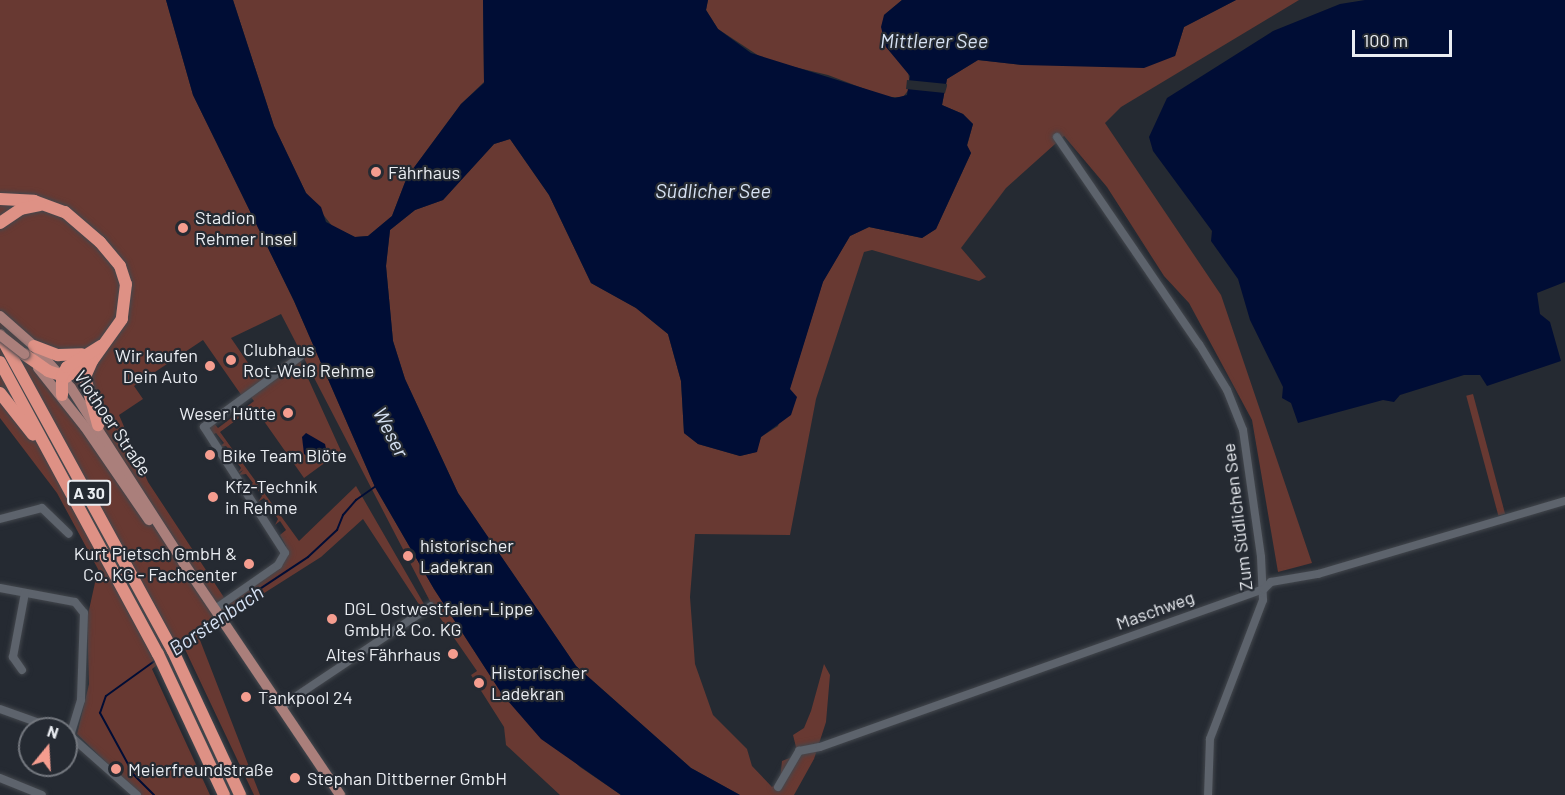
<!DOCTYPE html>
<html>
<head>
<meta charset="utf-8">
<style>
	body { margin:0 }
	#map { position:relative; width:1565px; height:795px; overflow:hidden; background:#252a32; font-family:Barlow,sans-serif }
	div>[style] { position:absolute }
	.green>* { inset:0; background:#683932; transform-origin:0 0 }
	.water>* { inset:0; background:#000d35 }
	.pier>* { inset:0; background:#252a32 }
	.stream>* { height:2px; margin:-1px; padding:0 1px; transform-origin:1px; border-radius:1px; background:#000d35 }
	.roads { filter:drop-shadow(0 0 2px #43474d) drop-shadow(0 0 2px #43474d) }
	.minor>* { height:8px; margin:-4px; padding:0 4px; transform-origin:4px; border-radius:4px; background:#5d636c }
	.major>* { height:10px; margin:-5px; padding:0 5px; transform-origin:5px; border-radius:5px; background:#aa7f7b }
	.highway>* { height:12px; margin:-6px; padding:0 6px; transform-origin:6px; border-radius:6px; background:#de9185 }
	.bridges { filter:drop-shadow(0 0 2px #43474d) drop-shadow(0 0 2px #43474d) }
	.major-bridge>* { height:10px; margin:-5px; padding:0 5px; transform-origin:5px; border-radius:5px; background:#aa7f7b }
	.dots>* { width:16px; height:16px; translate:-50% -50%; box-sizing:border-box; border:3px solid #252a32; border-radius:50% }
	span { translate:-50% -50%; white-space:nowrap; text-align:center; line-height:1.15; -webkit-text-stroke:4.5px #252a32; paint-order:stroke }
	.shield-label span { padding:2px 4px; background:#252a32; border:2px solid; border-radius:4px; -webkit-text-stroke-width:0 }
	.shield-label { font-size:16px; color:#eaedf2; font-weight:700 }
	.poi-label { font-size:18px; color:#eaedf2 }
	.left { translate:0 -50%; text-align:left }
	.right { translate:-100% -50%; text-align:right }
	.street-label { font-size:18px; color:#eaedf2 }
	.water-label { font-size:20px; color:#d7e2f4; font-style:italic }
	.north { position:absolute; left:18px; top:717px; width:60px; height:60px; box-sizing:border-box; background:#252a32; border:2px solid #74787f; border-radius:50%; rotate:18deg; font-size:16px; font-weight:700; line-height:24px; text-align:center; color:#eaedf2 }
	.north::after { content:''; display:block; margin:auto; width:21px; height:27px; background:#f59d8f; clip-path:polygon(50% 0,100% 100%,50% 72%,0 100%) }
	.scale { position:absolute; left:1352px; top:30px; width:100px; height:27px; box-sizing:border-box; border:3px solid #eaedf2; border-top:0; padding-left:8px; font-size:18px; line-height:21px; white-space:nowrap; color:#eaedf2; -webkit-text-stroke:4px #252a32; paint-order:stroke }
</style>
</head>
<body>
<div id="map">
	<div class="green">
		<i style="clip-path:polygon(evenodd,0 0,166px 0,193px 95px,294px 301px,375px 487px,434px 589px,502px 694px,580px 767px,621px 795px,560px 795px,506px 745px,504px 727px,471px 675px,477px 671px,434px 609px,281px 314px,231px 338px,259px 379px,297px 354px,341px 451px,304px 478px,254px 407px,220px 432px,299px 541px,356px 486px,424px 604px,420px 606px,363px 519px,321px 557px,198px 635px,260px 795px,254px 795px,183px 645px,152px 669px,210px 795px,140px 795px,77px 734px,89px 684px,87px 619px,98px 569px,57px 493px,0 418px,0 0,203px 340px,244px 399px,250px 396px,254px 401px,218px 428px,213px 422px,207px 432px,209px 437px,216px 433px,224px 443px,219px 447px,226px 446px,233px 455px,227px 459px,234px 458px,241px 468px,238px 473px,243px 470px,239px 475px,246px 474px,253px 483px,248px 487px,255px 486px,262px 496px,258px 502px,264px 498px,278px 519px,275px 525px,280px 521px,286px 530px,280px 535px,286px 546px,286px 557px,227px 602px,148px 482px,119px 415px,143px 399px,134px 386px,203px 340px)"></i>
		<i style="clip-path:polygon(233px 0,483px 0,484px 82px,461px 104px,407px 177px,392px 216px,368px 236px,355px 237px,333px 227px,306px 193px,274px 126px)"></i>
		<i style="clip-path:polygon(708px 0,902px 0,884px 15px,886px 47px,908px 70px,910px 88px,903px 97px,886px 97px,828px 75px,765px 60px,718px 29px,706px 10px)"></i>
		<i style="clip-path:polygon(1236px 0,1299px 0,1121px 107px,1105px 123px,1221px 295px,1312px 563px,1278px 572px,1252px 420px,1189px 303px,1164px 276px,1107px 187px,1064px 136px,1006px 188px,961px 248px,986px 277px,979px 281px,872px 250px,864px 252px,816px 399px,790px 535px,695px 534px,690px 597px,695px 664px,713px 715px,747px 749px,752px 766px,772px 787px,780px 780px,782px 761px,792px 757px,796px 747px,793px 735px,804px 728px,811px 711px,824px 664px,830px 675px,826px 722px,814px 759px,794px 795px,740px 795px,691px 768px,576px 666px,458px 493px,405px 379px,393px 341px,386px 266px,390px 230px,415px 210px,443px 200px,494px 144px,510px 139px,549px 195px,591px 283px,636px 308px,668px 334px,681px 381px,684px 433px,698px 444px,740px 456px,756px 452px,761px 437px,778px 426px,823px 281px,850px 236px,869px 227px,922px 238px,936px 229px,971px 153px,967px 146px,973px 124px,963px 114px,942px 105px,947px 79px,978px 60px,1022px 65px,1175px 56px,1184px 27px)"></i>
		<i style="left:1473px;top:394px;width:124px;height:7px;rotate:75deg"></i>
	</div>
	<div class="water">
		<i style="clip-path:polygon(166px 0,233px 0,274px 126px,306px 193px,321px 207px,326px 222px,355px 237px,368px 236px,392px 216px,407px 177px,461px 104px,484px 83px,483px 0,708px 0,706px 10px,718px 29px,751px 53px,895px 98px,907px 95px,910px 76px,886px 47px,881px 27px,884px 15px,902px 0,1236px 0,1184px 27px,1175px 56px,1144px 68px,1022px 65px,978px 60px,947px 79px,942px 105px,963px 114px,973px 124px,967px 145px,971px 153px,936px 229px,922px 238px,869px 227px,850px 236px,823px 282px,790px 389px,797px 397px,791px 415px,761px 437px,757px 452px,740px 456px,698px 444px,684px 433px,681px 381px,668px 334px,636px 308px,591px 283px,549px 195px,510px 139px,494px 144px,443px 200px,415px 210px,390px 230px,386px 266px,393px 341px,405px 379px,458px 493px,576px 666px,691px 768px,740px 795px,621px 795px,541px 739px,502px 694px,434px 589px,375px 487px,294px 301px,193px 95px)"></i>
		<i style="clip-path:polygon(1365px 0,1565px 0,1565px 282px,1537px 293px,1540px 314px,1550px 322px,1561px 361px,1487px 386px,1480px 375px,1464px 375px,1400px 395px,1394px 402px,1383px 400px,1298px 423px,1291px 403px,1282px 398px,1283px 387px,1250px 320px,1238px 279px,1211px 241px,1212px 231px,1153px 151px,1149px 137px,1167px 98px,1273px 31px,1340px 4px)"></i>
		<i style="clip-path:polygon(306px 433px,325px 444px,327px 453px,322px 459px,311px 459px,304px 454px,302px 437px)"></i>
	</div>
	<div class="pier">
		<i style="clip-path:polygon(907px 80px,947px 84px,947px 86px,945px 93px,906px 89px)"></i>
	</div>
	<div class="stream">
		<i style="left:222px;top:614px;width:103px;rotate:-33.5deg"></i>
		<i style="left:308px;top:557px;width:40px;rotate:-43deg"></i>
		<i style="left:337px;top:530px;width:16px;rotate:-68deg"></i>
		<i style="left:343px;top:515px;width:20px;rotate:-49deg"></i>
		<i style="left:356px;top:500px;width:24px;rotate:-35deg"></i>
		<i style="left:175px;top:646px;width:52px;rotate:-34deg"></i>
		<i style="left:154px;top:795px;width:28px;rotate:-135deg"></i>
		<i style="left:134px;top:775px;width:71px;rotate:-118.7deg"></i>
		<i style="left:100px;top:713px;width:18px;rotate:-71deg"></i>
		<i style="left:106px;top:696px;width:62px;rotate:-35.8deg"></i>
	</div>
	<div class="roads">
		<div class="minor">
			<i style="left:1057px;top:137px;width:251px;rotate:55.6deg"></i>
			<i style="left:1199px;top:344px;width:54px;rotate:58.7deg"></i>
			<i style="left:1227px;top:390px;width:43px;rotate:68.2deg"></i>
			<i style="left:1243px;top:430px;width:128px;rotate:81.9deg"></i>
			<i style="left:1261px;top:557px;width:43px;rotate:87.3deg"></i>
			<i style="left:1263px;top:600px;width:149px;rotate:110.9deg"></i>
			<i style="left:1210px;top:739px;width:56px;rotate:92deg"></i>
			<i style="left:0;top:519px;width:43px;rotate:-14.7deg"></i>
			<i style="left:42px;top:508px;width:37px;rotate:44deg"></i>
			<i style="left:0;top:588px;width:76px;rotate:10.6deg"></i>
			<i style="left:75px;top:602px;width:14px;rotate:51deg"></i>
			<i style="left:84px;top:613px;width:87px;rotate:92deg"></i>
			<i style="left:81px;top:700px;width:38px;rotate:107deg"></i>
			<i style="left:215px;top:609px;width:77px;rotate:-34.9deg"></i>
			<i style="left:278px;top:565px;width:14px;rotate:-60deg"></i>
			<i style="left:285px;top:553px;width:150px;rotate:-122.7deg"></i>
			<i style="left:204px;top:427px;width:120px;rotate:-36.2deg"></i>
			<i style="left:22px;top:670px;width:16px;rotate:-125deg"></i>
			<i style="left:13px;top:657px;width:65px;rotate:-79.4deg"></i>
			<i style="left:0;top:709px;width:59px;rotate:19.7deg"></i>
			<i style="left:283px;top:710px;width:8px;rotate:-67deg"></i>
			<i style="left:286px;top:703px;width:174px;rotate:-33.8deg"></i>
			<i style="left:68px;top:734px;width:92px;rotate:41.5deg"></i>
			<i style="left:0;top:778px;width:45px;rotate:22deg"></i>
			<i style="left:778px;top:787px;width:42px;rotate:-59.7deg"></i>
			<i style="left:799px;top:751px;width:21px;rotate:-11deg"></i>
			<i style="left:820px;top:747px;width:471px;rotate:-19.6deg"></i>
			<i style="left:1264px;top:589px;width:10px;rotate:-45deg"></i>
			<i style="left:1271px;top:582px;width:48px;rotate:-9.7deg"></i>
			<i style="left:1318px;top:574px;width:258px;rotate:-16.5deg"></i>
		</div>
		<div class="major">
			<i style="left:0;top:316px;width:45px;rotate:41.4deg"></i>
			<i style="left:34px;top:346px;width:56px;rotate:48.6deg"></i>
			<i style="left:71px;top:388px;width:207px;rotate:57.2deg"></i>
			<i style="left:183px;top:562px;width:281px;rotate:56deg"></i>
			<i style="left:38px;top:368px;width:75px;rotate:51.5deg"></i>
			<i style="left:85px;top:427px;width:113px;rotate:55.5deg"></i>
		</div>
		<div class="highway">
			<i style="left:0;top:199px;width:34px;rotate:3deg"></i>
			<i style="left:34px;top:201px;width:33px;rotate:20deg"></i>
			<i style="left:65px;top:212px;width:46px;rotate:40.6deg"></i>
			<i style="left:100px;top:242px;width:31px;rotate:50deg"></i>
			<i style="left:120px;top:266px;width:19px;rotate:72deg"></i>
			<i style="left:126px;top:284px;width:35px;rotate:97deg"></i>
			<i style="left:122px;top:319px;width:52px;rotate:125.5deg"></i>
			<i style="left:92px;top:361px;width:17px;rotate:114deg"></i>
			<i style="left:85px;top:377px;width:50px;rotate:74.8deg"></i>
			<i style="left:0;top:223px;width:25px;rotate:-34deg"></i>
			<i style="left:21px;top:209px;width:19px;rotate:-12deg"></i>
			<i style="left:0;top:335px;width:360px;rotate:61.3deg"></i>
			<i style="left:173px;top:651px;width:159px;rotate:65deg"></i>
			<i style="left:34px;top:346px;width:26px;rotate:21deg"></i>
			<i style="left:58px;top:355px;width:24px;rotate:-2deg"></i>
			<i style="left:24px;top:354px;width:29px;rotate:35deg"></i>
			<i style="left:48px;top:371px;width:19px;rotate:18deg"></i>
			<i style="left:66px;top:377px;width:27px;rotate:-33deg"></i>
			<i style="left:0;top:362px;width:332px;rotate:61.6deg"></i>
			<i style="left:158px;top:654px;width:156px;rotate:64.9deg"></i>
			<i style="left:0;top:393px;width:53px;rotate:51.8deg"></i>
			<i style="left:62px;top:395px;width:19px;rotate:-90deg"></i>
			<i style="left:62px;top:376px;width:10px;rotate:-61deg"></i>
			<i style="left:67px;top:367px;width:40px;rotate:-32deg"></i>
		</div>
	</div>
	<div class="bridges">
		<div class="major-bridge">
			<i style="left:0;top:335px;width:31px;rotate:38deg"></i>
		</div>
	</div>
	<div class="dots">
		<i style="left:376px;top:172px;background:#f59d8f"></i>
		<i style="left:183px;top:228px;background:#f59d8f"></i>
		<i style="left:231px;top:360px;background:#f59d8f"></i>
		<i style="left:210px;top:366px;background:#f59d8f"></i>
		<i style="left:288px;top:413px;background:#f59d8f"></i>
		<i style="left:210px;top:455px;background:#f59d8f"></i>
		<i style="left:213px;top:497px;background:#f59d8f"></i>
		<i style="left:408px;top:556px;background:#f59d8f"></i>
		<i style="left:249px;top:564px;background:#f59d8f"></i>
		<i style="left:332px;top:619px;background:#f59d8f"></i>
		<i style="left:453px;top:654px;background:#f59d8f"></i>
		<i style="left:479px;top:683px;background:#f59d8f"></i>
		<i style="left:246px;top:697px;background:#f59d8f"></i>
		<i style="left:116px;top:769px;background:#f59d8f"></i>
		<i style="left:295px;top:778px;background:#f59d8f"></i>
	</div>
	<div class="shield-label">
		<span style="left:89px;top:493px">A 30</span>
	</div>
	<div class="poi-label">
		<span class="left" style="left:388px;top:172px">Fährhaus</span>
		<span class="left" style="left:195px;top:228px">Stadion<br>Rehmer Insel</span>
		<span class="left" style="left:243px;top:360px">Clubhaus<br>Rot-Weiß Rehme</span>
		<span class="right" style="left:198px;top:366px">Wir kaufen<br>Dein Auto</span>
		<span class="right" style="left:276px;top:413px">Weser Hütte</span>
		<span class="left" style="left:222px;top:455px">Bike Team Blöte</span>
		<span class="left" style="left:225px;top:497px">Kfz-Technik<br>in Rehme</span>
		<span class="left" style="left:420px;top:556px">historischer<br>Ladekran</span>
		<span class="right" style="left:237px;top:564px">Kurt Pietsch GmbH &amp;<br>Co. KG - Fachcenter</span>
		<span class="left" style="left:344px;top:619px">DGL Ostwestfalen-Lippe<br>GmbH &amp; Co. KG</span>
		<span class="right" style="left:441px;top:654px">Altes Fährhaus</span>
		<span class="left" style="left:491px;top:683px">Historischer<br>Ladekran</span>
		<span class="left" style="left:258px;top:697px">Tankpool 24</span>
		<span class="left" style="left:128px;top:769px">Meierfreundstraße</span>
		<span class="left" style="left:307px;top:778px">Stephan Dittberner GmbH</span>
	</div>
	<div class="street-label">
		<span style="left:113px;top:423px;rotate:56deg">Vlothoer Straße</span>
		<span style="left:1237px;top:517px;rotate:-97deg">Zum Südlichen See</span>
		<span style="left:1155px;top:610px;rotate:-20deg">Maschweg</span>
	</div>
	<div class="water-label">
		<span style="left:934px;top:40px">Mittlerer See</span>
		<span style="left:713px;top:190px">Südlicher See</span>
		<span style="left:391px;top:432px;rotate:63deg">Weser</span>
		<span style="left:216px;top:620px;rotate:-34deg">Borstenbach</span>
	</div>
	<div class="north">N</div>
	<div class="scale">100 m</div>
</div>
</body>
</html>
